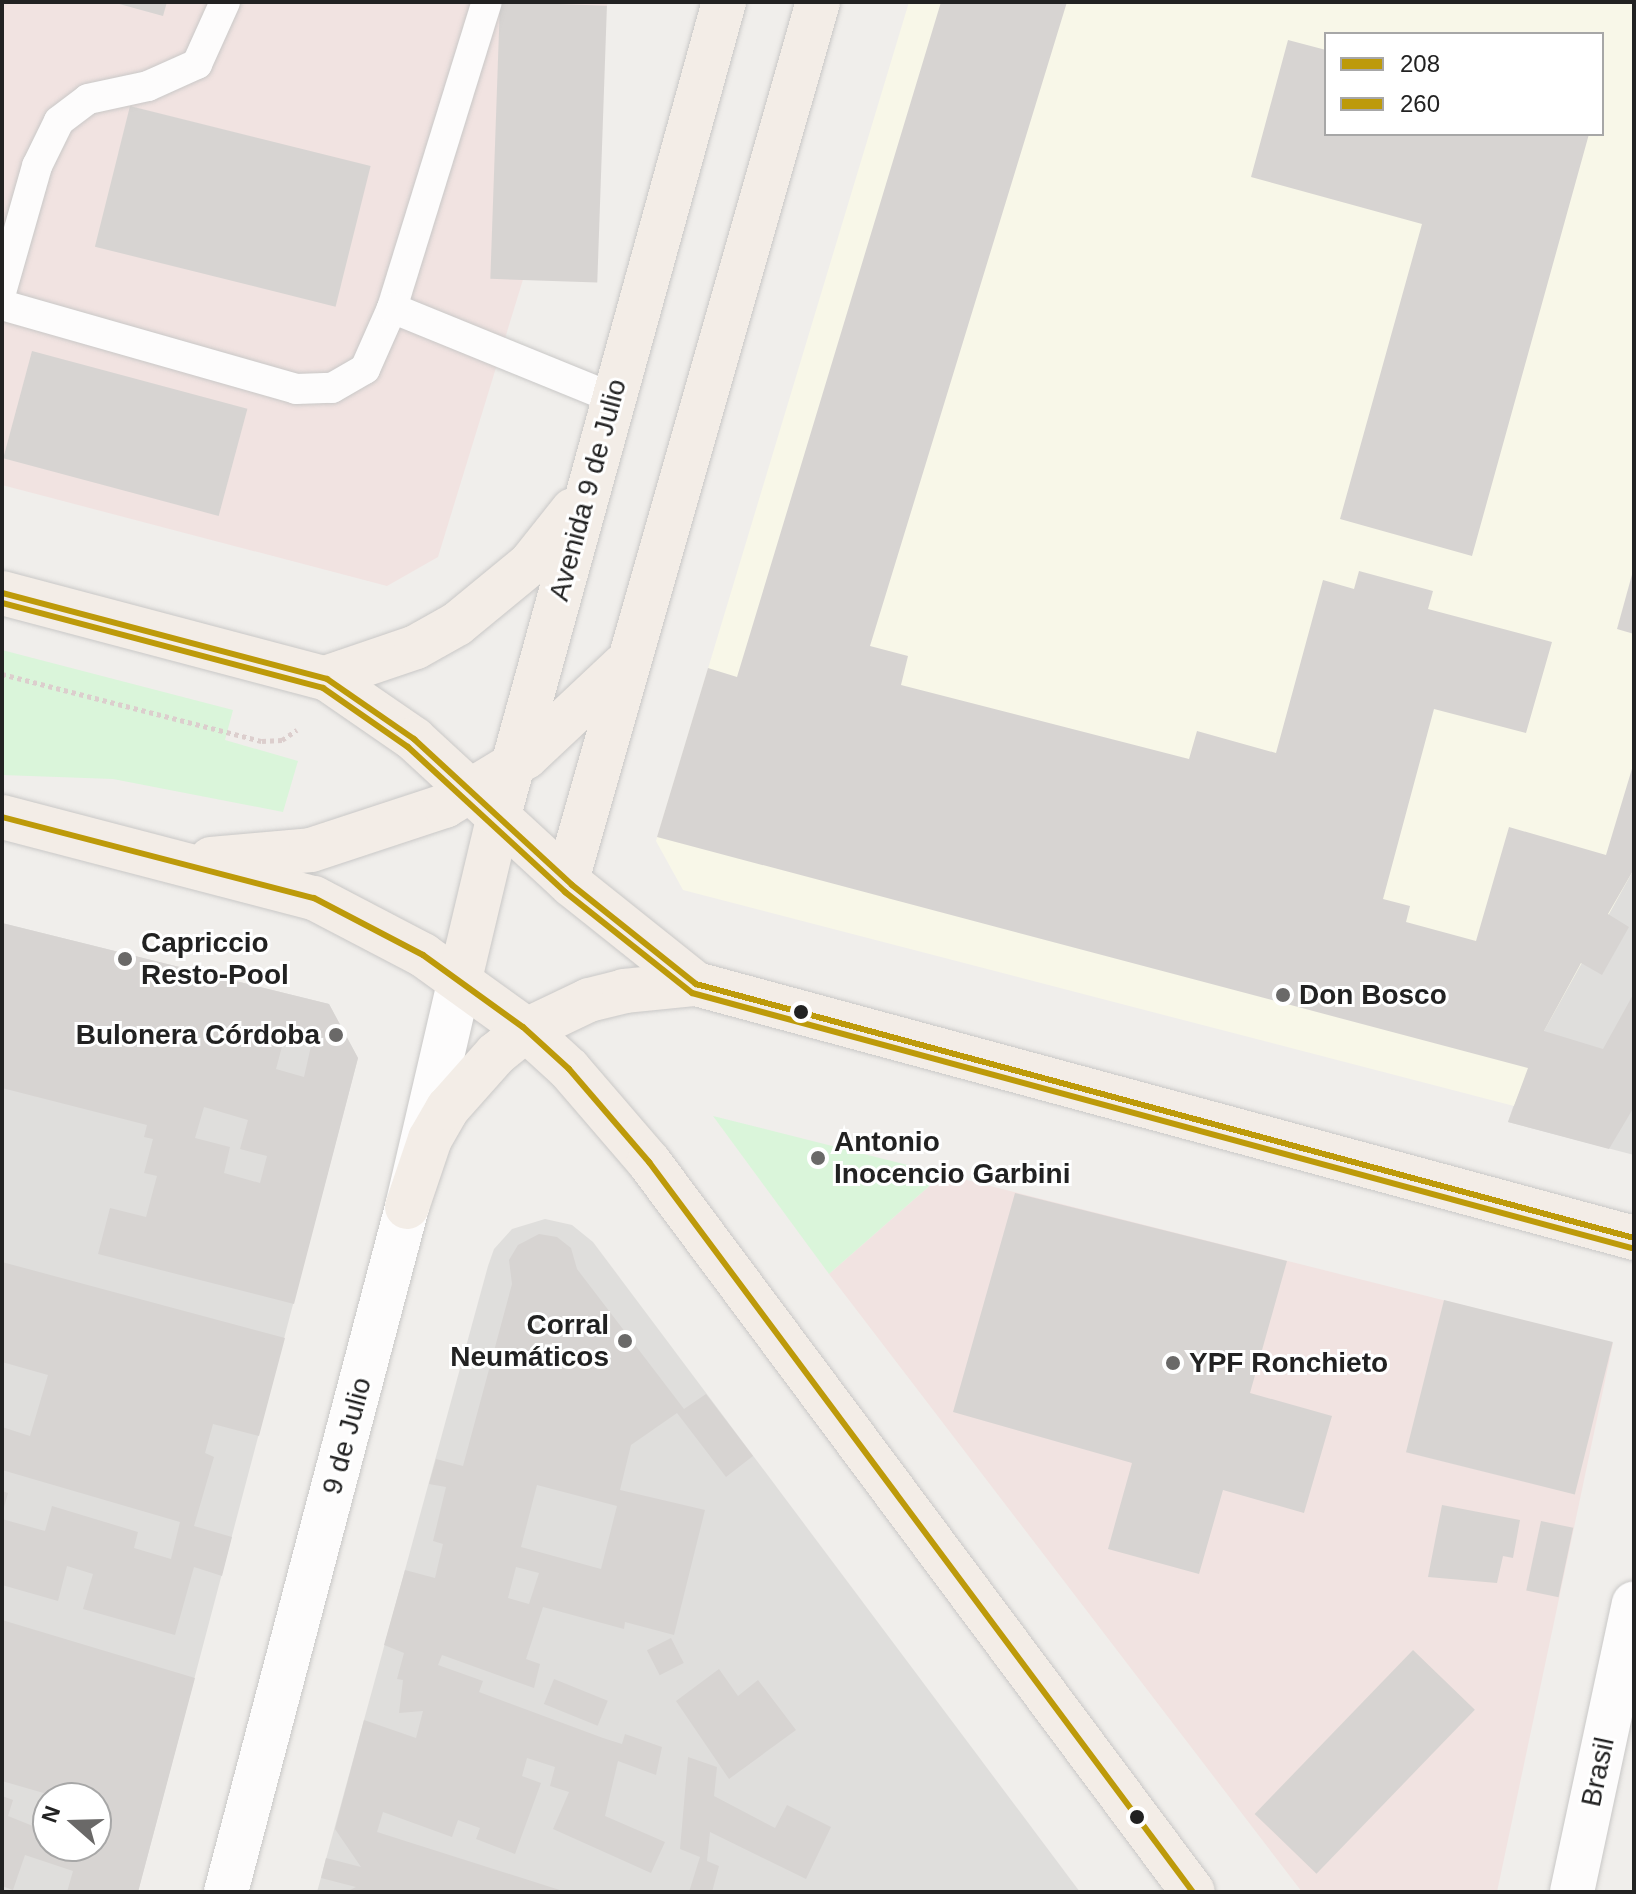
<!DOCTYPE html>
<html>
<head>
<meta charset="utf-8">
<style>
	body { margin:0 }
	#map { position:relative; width:1636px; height:1894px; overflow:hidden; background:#f0eeeb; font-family:Helvetica,sans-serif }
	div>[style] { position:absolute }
	.residential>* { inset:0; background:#dfdedc }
	.commercial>* { inset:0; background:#f1e3e1 }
	.education>* { inset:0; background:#f8f7e8 }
	.park>* { inset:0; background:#daf5da }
	.building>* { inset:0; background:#d7d4d2; transform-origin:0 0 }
	.path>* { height:5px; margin-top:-2.5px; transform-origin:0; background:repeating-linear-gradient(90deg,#dccecd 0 4px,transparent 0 8px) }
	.roads { filter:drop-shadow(0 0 2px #c9c8c7) drop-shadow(0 0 2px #c9c8c7) }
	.lane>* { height:30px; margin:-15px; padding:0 15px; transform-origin:15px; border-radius:15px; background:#fdfcfc }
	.street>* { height:44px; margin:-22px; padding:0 22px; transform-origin:22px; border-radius:22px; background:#fdfcfc }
	.primary>* { height:44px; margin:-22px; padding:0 22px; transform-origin:22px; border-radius:22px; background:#f3ede7 }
	.bus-1>* { height:6px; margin:-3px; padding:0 3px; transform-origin:3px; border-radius:3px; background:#bd9a0a }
	.bus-2>* { height:6px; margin:-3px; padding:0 3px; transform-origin:3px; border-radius:3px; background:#bd9a0a }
	.dots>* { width:22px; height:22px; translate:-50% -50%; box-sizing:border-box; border:4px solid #fff; border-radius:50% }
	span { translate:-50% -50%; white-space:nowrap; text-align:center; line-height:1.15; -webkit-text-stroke:6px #fff; paint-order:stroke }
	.street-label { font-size:28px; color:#222 }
	.poi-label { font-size:28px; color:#222; font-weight:700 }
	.left { translate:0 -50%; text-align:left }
	.right { translate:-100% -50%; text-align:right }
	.frame { position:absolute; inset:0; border:4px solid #222; pointer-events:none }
	.legend { position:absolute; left:1324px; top:32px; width:280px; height:104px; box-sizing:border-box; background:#fff; border:2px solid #a7a7a7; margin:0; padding:10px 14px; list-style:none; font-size:24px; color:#222 }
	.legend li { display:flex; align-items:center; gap:16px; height:40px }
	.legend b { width:40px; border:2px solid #a7a7a7 }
	.north { position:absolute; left:32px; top:1782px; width:80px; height:80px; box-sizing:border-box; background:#fff; border:2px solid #a7a7a7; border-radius:50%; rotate:290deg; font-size:22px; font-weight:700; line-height:32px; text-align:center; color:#222 }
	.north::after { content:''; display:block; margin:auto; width:28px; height:36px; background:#6a6968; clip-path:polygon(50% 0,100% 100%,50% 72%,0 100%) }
</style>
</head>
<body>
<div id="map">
	<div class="residential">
		<i style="clip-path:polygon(1634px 869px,1634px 1155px,1508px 1122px,1539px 1029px)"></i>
		<i style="clip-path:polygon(evenodd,2px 923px,329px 1004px,358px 1058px,138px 1892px,2px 1892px,2px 923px,48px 1798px,96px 1798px,96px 1846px,48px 1846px,48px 1798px)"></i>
		<i style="clip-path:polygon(545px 1219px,572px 1225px,593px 1242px,1080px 1892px,317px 1892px,488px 1266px,494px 1249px,512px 1229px)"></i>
	</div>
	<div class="commercial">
		<i style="clip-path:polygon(2px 2px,608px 2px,438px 557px,387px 586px,2px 485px)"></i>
		<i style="clip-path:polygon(943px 1174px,1613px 1343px,1497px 1892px,1302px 1892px,829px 1274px)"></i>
	</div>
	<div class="education">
		<i style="clip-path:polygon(evenodd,909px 2px,1634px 2px,1634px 869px,1544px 1031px,1514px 1106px,683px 890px,656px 841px,909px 2px,1326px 34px,1602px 34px,1602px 134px,1326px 134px,1326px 34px)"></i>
	</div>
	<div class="park">
		<i style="clip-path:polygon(2px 650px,233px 710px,225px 740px,298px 761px,283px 812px,113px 779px,2px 775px)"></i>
		<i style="clip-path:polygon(713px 1116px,943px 1174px,829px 1274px)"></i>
	</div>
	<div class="building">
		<i style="clip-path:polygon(112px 2px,167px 2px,163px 16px)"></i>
		<i style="left:500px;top:2px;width:107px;height:277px;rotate:2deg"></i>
		<i style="clip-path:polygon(941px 2px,1067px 2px,870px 646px,908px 656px,901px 685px,1189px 759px,1197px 731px,1276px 753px,1323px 580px,1354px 589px,1359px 571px,1433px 591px,1428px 609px,1552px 642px,1526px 733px,1434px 709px,1383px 899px,1410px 906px,1406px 922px,1476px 941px,1509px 827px,1606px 855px,1634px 762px,1634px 869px,1608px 914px,1629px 927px,1602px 975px,1581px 963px,1544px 1031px,1603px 1049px,1634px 993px,1634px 1107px,1609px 1149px,1508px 1122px,1528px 1068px,657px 837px,708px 668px,737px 677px)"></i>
		<i style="clip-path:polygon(1288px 40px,1326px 50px,1326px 134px,1589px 134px,1472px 556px,1340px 519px,1422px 224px,1251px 177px)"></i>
		<i style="left:130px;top:106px;width:248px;height:145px;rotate:14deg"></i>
		<i style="left:32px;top:351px;width:223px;height:111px;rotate:15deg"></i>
		<i style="clip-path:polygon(1633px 571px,1634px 571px,1634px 634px,1617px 629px)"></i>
		<i style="clip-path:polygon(evenodd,2px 923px,329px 1004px,358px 1058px,294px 1304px,98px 1254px,110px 1208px,146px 1217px,157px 1176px,144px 1173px,153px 1139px,144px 1137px,147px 1125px,2px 1088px,2px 923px,284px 1039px,311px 1046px,304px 1077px,276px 1069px,284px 1039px,2px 923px,204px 1107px,248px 1120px,240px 1149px,267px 1156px,260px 1183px,224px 1173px,230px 1147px,195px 1138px,204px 1107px)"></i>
		<i style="clip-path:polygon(1015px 1193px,1287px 1261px,1250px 1393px,1332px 1416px,1304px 1513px,1223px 1490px,1199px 1574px,1108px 1549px,1132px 1463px,953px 1412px)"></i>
		<i style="clip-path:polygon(evenodd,539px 1234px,557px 1237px,571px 1248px,577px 1269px,684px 1409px,706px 1394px,753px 1456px,726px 1477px,677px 1413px,631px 1445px,620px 1490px,705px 1510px,674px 1635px,625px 1622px,624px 1629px,543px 1607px,526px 1659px,540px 1664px,534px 1688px,442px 1655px,438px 1665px,483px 1681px,479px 1692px,603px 1738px,622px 1744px,625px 1734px,662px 1747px,656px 1775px,618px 1761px,605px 1816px,665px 1842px,651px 1873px,553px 1829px,569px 1792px,550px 1786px,555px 1767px,527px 1758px,522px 1776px,541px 1783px,515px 1854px,476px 1839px,480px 1828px,458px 1820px,452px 1837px,383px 1812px,377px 1832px,566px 1892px,346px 1892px,356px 1887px,321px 1878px,326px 1858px,361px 1867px,335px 1829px,364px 1720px,416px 1738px,423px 1711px,399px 1713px,403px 1680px,397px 1679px,404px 1653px,384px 1645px,405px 1570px,435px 1578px,443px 1544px,433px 1541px,446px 1487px,429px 1484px,436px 1459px,463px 1466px,512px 1284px,509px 1260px,518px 1245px,539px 1234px,537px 1485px,617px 1506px,601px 1569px,521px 1547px,537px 1485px,539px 1234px,516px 1567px,539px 1573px,529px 1604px,508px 1598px,516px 1567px)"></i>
		<i style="clip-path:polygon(2px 1262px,285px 1338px,259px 1436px,213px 1424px,205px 1453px,214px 1457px,194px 1526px,232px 1537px,222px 1576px,194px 1567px,175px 1635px,83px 1609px,93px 1574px,67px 1566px,58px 1601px,2px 1585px,2px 1519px,45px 1531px,52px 1506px,138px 1532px,134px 1548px,171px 1559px,180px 1522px,2px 1470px,2px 1427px,30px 1436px,48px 1375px,2px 1362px)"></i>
		<i style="left:1444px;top:1300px;width:174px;height:157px;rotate:14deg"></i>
		<i style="clip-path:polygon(2px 1491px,8px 1493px,3px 1511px,2px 1511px)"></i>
		<i style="clip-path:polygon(1442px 1505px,1520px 1520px,1513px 1558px,1503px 1556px,1497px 1583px,1428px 1577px)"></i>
		<i style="left:1541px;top:1521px;width:33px;height:71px;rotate:12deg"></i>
		<i style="clip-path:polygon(2px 1620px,195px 1678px,138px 1892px,67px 1892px,73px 1871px,25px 1855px,13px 1890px,2px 1886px,2px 1796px,13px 1800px,8px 1816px,48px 1832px,48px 1846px,96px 1846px,98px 1809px,96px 1798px,61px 1798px,2px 1781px)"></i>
		<i style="left:671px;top:1638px;width:28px;height:27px;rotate:63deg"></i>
		<i style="left:1413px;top:1650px;width:86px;height:228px;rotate:44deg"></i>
		<i style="clip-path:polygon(719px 1669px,738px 1696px,758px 1680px,796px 1730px,729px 1779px,676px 1701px)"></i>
		<i style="left:554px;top:1679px;width:58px;height:27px;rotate:22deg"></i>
		<i style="clip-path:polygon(688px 1757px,717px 1767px,714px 1796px,775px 1828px,787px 1805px,831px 1827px,806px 1879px,710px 1832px,707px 1861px,719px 1866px,712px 1892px,689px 1892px,700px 1857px,680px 1849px)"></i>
	</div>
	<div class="path">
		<i style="left:2px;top:674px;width:268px;rotate:14.5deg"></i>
		<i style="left:262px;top:741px;width:20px;rotate:-3deg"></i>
		<i style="left:282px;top:740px;width:18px;rotate:-34deg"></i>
	</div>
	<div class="roads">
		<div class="lane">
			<i style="left:2px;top:289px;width:128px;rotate:-74.1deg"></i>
			<i style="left:37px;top:166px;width:50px;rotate:-63.9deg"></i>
			<i style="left:59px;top:121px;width:36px;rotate:-37deg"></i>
			<i style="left:88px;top:99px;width:61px;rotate:-12.2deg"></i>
			<i style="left:148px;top:86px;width:54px;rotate:-24.2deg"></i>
			<i style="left:197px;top:64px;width:68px;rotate:-65.7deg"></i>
			<i style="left:2px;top:305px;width:306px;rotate:15.9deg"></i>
			<i style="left:296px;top:389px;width:36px;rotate:-2deg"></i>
			<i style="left:332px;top:388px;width:38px;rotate:-30deg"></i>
			<i style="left:365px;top:369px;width:67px;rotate:-66.1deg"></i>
			<i style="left:392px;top:308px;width:320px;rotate:-72.8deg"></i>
			<i style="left:392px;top:308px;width:239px;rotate:22.2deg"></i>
		</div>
		<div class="street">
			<i style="left:226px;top:1892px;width:709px;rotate:-75.2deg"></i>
			<i style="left:407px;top:1207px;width:234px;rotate:-76.9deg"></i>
			<i style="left:1572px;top:1892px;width:295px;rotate:-77.9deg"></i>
		</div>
		<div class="primary">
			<i style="left:2px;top:593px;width:336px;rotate:14.8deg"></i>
			<i style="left:327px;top:679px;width:106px;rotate:34.6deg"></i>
			<i style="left:414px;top:739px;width:215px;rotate:42.7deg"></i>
			<i style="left:572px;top:885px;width:159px;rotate:38.6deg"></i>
			<i style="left:696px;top:984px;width:972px;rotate:15.15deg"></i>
			<i style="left:325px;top:678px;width:96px;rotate:-18.8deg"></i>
			<i style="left:416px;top:647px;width:47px;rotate:-29.3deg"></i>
			<i style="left:457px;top:624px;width:94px;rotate:-39.4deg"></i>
			<i style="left:530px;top:564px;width:69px;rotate:-51.5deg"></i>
			<i style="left:2px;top:817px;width:322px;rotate:14.6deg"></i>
			<i style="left:314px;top:898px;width:123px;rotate:27.6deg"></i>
			<i style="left:423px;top:955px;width:123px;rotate:35.8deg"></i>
			<i style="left:523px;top:1027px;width:62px;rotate:42.4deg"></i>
			<i style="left:569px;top:1069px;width:123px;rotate:49.3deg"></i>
			<i style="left:649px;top:1162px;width:910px;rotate:53.31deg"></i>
			<i style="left:211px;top:859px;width:100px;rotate:-5.1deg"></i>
			<i style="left:311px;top:850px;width:141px;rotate:-18.2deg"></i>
			<i style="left:445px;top:806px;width:95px;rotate:-31.2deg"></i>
			<i style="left:526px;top:757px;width:134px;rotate:-43.2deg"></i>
			<i style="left:567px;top:880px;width:913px;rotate:-74.05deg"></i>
			<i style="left:460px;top:979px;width:169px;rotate:-76.6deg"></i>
			<i style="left:499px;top:815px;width:844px;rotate:-74.53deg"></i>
			<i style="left:407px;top:1207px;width:72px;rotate:-71.3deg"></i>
			<i style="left:430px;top:1139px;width:36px;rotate:-60deg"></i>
			<i style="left:448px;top:1108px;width:72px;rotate:-48.4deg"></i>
			<i style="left:496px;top:1054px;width:36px;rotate:-39deg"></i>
			<i style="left:524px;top:1031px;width:72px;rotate:-25.5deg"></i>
			<i style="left:589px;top:1000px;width:36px;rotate:-14deg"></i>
			<i style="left:624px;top:991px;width:72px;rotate:-5.6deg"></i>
		</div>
	</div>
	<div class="bus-1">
		<i style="left:2px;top:593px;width:336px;rotate:14.8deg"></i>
		<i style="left:327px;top:679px;width:106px;rotate:34.6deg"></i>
		<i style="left:414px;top:739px;width:215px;rotate:42.7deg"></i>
		<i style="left:572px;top:885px;width:159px;rotate:38.6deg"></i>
		<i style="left:696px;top:984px;width:972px;rotate:15.15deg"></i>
		<i style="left:2px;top:817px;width:322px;rotate:14.6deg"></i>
		<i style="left:314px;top:898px;width:123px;rotate:27.6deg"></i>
		<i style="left:423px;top:955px;width:123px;rotate:35.8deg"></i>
		<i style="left:523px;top:1027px;width:62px;rotate:42.4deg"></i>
		<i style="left:569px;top:1069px;width:123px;rotate:49.3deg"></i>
		<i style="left:649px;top:1162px;width:910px;rotate:53.31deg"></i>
	</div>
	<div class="bus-2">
		<i style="left:2px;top:603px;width:332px;rotate:14.8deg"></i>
		<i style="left:323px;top:688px;width:103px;rotate:34.8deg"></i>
		<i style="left:408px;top:747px;width:214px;rotate:42.7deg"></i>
		<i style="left:565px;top:892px;width:162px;rotate:38.5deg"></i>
		<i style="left:692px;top:993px;width:973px;rotate:15.19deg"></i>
	</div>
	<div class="dots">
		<i style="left:125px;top:959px;background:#6a6968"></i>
		<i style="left:1283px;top:995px;background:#6a6968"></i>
		<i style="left:801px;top:1012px;background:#222"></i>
		<i style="left:336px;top:1035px;background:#6a6968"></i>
		<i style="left:818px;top:1158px;background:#6a6968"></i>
		<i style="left:625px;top:1341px;background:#6a6968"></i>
		<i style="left:1173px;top:1363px;background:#6a6968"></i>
		<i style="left:1137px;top:1817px;background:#222"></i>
	</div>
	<div class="street-label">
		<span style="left:588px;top:490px;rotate:-75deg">Avenida 9 de Julio</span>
		<span style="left:347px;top:1436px;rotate:-75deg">9 de Julio</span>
		<span style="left:1598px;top:1772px;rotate:-78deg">Brasil</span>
	</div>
	<div class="poi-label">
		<span class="left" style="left:141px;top:959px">Capriccio<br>Resto-Pool</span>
		<span class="left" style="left:1299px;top:995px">Don Bosco</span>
		<span class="right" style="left:320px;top:1035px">Bulonera Córdoba</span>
		<span class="left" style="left:834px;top:1158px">Antonio<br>Inocencio Garbini</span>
		<span class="right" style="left:609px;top:1341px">Corral<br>Neumáticos</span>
		<span class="left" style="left:1189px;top:1363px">YPF Ronchieto</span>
	</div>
	<div class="frame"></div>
	<ul class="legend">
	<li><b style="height:10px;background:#bd9a0a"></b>208</li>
	<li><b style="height:10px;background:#bd9a0a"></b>260</li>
	</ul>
	<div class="north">N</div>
</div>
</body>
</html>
